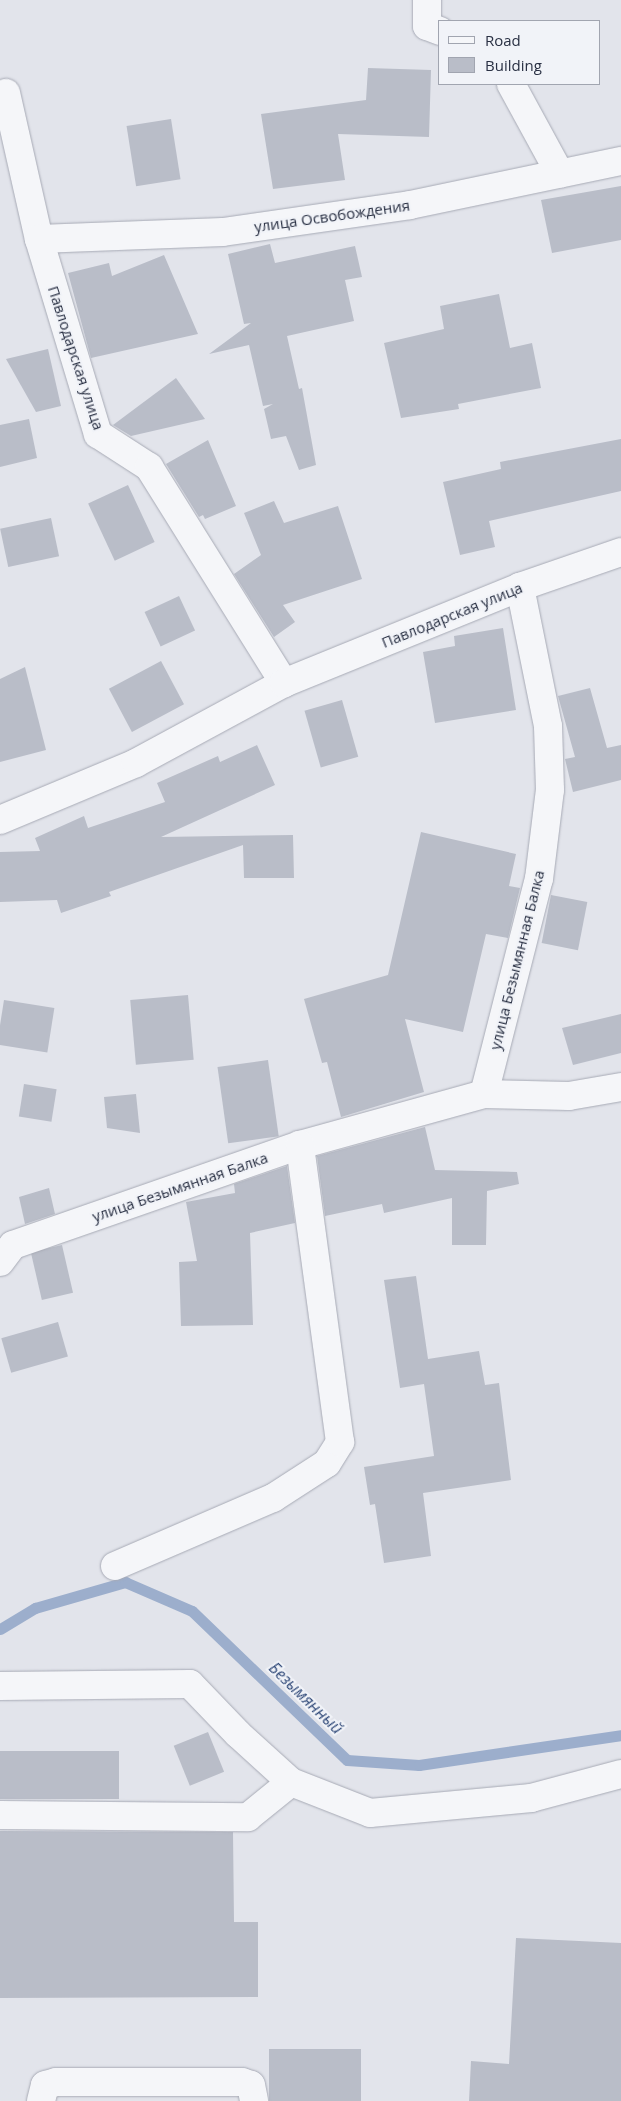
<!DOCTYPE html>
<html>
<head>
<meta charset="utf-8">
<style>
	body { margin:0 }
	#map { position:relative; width:621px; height:2101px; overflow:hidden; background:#e2e4eb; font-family:"Open Sans",sans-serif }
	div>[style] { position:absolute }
	.stream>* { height:11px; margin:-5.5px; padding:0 5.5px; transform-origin:5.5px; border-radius:5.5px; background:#9caecc }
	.building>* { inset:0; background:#b9bdc8; transform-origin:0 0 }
	.roads { filter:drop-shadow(0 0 1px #a7aab5) drop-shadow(0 0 1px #a7aab5) }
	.minor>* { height:28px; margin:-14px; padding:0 14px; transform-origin:14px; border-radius:14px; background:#f5f6f9 }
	span { translate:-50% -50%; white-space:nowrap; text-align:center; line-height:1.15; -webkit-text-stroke:4px #f1f3f8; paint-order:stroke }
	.street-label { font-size:15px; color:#293043 }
	.water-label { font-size:16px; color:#314a79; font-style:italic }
	.legend { position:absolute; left:438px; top:20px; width:162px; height:65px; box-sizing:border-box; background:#f1f3f8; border:1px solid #a1a5b0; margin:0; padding:6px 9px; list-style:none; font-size:15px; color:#293043 }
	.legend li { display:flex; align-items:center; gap:10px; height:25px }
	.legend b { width:25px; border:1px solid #a1a5b0 }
</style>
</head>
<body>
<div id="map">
	<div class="stream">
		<i style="left:0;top:1629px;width:41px;rotate:-31deg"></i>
		<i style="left:35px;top:1608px;width:94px;rotate:-16.1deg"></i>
		<i style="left:125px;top:1582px;width:73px;rotate:23.4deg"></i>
		<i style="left:192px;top:1611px;width:215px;rotate:43.9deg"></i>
		<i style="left:347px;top:1760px;width:72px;rotate:4deg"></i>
		<i style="left:419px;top:1765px;width:204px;rotate:-8.4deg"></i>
	</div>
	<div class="building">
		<i style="clip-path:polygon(368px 68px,431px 70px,429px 137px,338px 134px,345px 180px,273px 189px,261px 114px,366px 100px)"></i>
		<i style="left:171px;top:119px;width:61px;height:45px;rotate:81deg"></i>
		<i style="clip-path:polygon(621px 186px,621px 240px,552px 253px,541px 200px)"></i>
		<i style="clip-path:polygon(270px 244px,275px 263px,355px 246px,362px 277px,345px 280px,354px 321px,287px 336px,299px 389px,302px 388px,316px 465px,299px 470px,286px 436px,271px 439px,264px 409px,273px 404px,263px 406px,249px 345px,209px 354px,251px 323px,244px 324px,228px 254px)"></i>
		<i style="clip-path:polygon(164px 255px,198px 334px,91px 358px,68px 273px,109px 263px,112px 276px)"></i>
		<i style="clip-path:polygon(499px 294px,510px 348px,532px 343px,541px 388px,458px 404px,459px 409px,401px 418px,384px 343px,444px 329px,440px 306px)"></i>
		<i style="clip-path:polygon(48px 349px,61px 406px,36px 412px,6px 359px)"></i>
		<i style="clip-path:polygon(176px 378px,205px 419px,131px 436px,113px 425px)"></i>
		<i style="clip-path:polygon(29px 419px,37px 458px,0 467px,0 425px)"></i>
		<i style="clip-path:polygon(621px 439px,621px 491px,489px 521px,495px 547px,460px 555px,443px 482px,501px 469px,500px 462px)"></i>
		<i style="clip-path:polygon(208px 440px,236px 506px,205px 519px,203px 515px,199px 517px,166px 464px)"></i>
		<i style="left:128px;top:485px;width:63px;height:44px;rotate:65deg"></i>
		<i style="clip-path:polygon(274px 501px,284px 523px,338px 506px,362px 579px,283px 605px,295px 622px,274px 637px,234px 574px,261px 555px,244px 513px)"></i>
		<i style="left:51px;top:518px;width:39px;height:52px;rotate:78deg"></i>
		<i style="left:179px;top:596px;width:38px;height:38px;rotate:65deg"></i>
		<i style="clip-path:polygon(503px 628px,516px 710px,435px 723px,423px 652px,455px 646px,454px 636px)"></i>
		<i style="left:161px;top:661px;width:49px;height:59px;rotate:62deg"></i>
		<i style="clip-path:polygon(25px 667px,46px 750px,0 762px,0 679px)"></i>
		<i style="clip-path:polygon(590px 688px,607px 748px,621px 745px,621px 780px,573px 792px,565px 759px,575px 757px,558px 696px)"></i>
		<i style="left:342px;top:700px;width:59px;height:39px;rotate:74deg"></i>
		<i style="clip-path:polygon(257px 745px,275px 785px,161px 837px,293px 835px,294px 878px,244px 878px,243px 845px,109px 892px,111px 896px,61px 913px,57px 900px,0 902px,0 852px,40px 851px,35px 838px,84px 816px,88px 828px,165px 802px,157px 783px,218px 756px,220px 762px)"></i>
		<i style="clip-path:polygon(421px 832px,516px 854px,509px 886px,520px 888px,508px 938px,486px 934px,463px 1032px,405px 1019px,424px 1092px,341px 1117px,327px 1062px,322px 1063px,304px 999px,388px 975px)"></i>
		<i style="left:551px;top:895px;width:37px;height:49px;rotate:11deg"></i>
		<i style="left:188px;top:995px;width:65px;height:58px;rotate:85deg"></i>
		<i style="left:4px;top:1000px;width:51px;height:45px;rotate:9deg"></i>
		<i style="clip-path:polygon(621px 1014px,621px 1053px,573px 1065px,562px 1028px)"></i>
		<i style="left:268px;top:1060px;width:77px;height:51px;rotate:82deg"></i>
		<i style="left:24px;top:1084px;width:33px;height:33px;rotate:9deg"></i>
		<i style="clip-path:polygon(136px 1094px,140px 1133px,107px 1128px,104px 1097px)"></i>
		<i style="clip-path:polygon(425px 1127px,435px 1170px,517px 1172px,519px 1184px,487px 1191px,486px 1245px,452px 1245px,452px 1198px,384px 1213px,382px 1204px,325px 1216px,317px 1156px)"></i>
		<i style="clip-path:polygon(287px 1166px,295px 1223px,250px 1233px,253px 1325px,181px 1326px,179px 1262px,197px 1261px,186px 1202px,235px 1193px,234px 1184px)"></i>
		<i style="clip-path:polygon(49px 1188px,55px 1214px,25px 1224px,19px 1197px)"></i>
		<i style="left:62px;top:1245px;width:49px;height:32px;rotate:77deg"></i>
		<i style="clip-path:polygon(416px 1276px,428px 1359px,479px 1351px,485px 1385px,499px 1383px,511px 1480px,423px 1493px,431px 1556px,384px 1563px,375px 1504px,370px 1505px,364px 1467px,434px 1456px,424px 1384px,400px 1388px,384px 1280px)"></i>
		<i style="left:58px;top:1322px;width:36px;height:59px;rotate:74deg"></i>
		<i style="left:208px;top:1732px;width:43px;height:37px;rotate:68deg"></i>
		<i style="left:0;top:1751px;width:119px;height:48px"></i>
		<i style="clip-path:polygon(0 1831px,233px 1832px,234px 1922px,258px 1922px,258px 1997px,0 1998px)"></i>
		<i style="clip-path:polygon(516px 1938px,621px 1943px,621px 2101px,469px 2101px,471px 2061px,509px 2064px)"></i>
		<i style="left:269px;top:2049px;width:92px;height:52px"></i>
	</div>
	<div class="roads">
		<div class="minor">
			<i style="left:427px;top:0;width:26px;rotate:90deg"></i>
			<i style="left:427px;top:26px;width:14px;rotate:21deg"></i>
			<i style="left:511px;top:84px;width:102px;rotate:61.4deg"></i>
			<i style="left:6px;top:93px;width:150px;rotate:77.3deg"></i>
			<i style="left:39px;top:239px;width:204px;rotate:73.2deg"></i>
			<i style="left:98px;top:434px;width:61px;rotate:32.9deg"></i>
			<i style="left:149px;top:467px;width:255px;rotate:58deg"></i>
			<i style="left:39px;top:239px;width:184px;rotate:-2.2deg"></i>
			<i style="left:223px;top:232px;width:189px;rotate:-8.2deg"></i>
			<i style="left:410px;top:205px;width:216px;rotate:-11.8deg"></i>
			<i style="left:0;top:820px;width:147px;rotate:-22.7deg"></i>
			<i style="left:136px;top:763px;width:168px;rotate:-28.4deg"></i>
			<i style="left:284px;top:683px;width:255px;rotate:-22.1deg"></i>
			<i style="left:520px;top:587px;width:107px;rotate:-19.1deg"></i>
			<i style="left:484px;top:1094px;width:222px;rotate:-75.7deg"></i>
			<i style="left:539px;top:879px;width:90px;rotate:-83deg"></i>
			<i style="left:550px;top:790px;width:64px;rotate:-91.8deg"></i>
			<i style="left:548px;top:726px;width:142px;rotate:-101.4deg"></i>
			<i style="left:0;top:1262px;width:21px;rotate:-53deg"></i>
			<i style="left:13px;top:1245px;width:304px;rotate:-19.2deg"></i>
			<i style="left:300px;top:1145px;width:191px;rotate:-15.5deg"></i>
			<i style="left:484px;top:1094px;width:85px;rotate:1.3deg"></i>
			<i style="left:569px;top:1096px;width:53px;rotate:-9.8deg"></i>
			<i style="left:115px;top:1566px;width:172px;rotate:-23.3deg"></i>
			<i style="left:273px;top:1498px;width:64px;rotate:-32.9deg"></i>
			<i style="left:327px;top:1463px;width:25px;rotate:-58deg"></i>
			<i style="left:340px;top:1442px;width:300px;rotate:-97.7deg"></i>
			<i style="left:0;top:1686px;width:190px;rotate:-0.6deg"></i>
			<i style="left:190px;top:1684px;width:69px;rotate:46.2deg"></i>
			<i style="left:238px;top:1734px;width:72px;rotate:42.2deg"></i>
			<i style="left:291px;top:1782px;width:85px;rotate:21.4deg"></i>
			<i style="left:370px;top:1813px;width:162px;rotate:-5.3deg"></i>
			<i style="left:531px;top:1798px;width:93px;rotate:-14.9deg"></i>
			<i style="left:0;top:1815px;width:248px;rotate:0.5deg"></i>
			<i style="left:248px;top:1817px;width:55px;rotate:-39.1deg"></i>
			<i style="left:41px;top:2101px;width:16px;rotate:-76deg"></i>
			<i style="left:45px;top:2085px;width:11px;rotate:-15deg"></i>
			<i style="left:56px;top:2082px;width:186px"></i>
			<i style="left:242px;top:2082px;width:9px;rotate:18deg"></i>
			<i style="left:251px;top:2085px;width:16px;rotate:79deg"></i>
		</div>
	</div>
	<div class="street-label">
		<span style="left:332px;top:216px;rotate:-8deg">улица Освобождения</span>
		<span style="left:76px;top:358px;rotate:72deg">Павлодарская улица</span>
		<span style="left:452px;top:615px;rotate:-22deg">Павлодарская улица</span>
		<span style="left:517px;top:960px;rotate:-76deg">улица Безымянная Балка</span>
		<span style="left:180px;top:1187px;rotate:-19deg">улица Безымянная Балка</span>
	</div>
	<div class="water-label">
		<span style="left:306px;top:1698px;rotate:44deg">Безымянный</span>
	</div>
	<ul class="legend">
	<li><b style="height:6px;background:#f5f6f9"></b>Road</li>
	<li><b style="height:14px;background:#b9bdc8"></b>Building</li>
	</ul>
</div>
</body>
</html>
